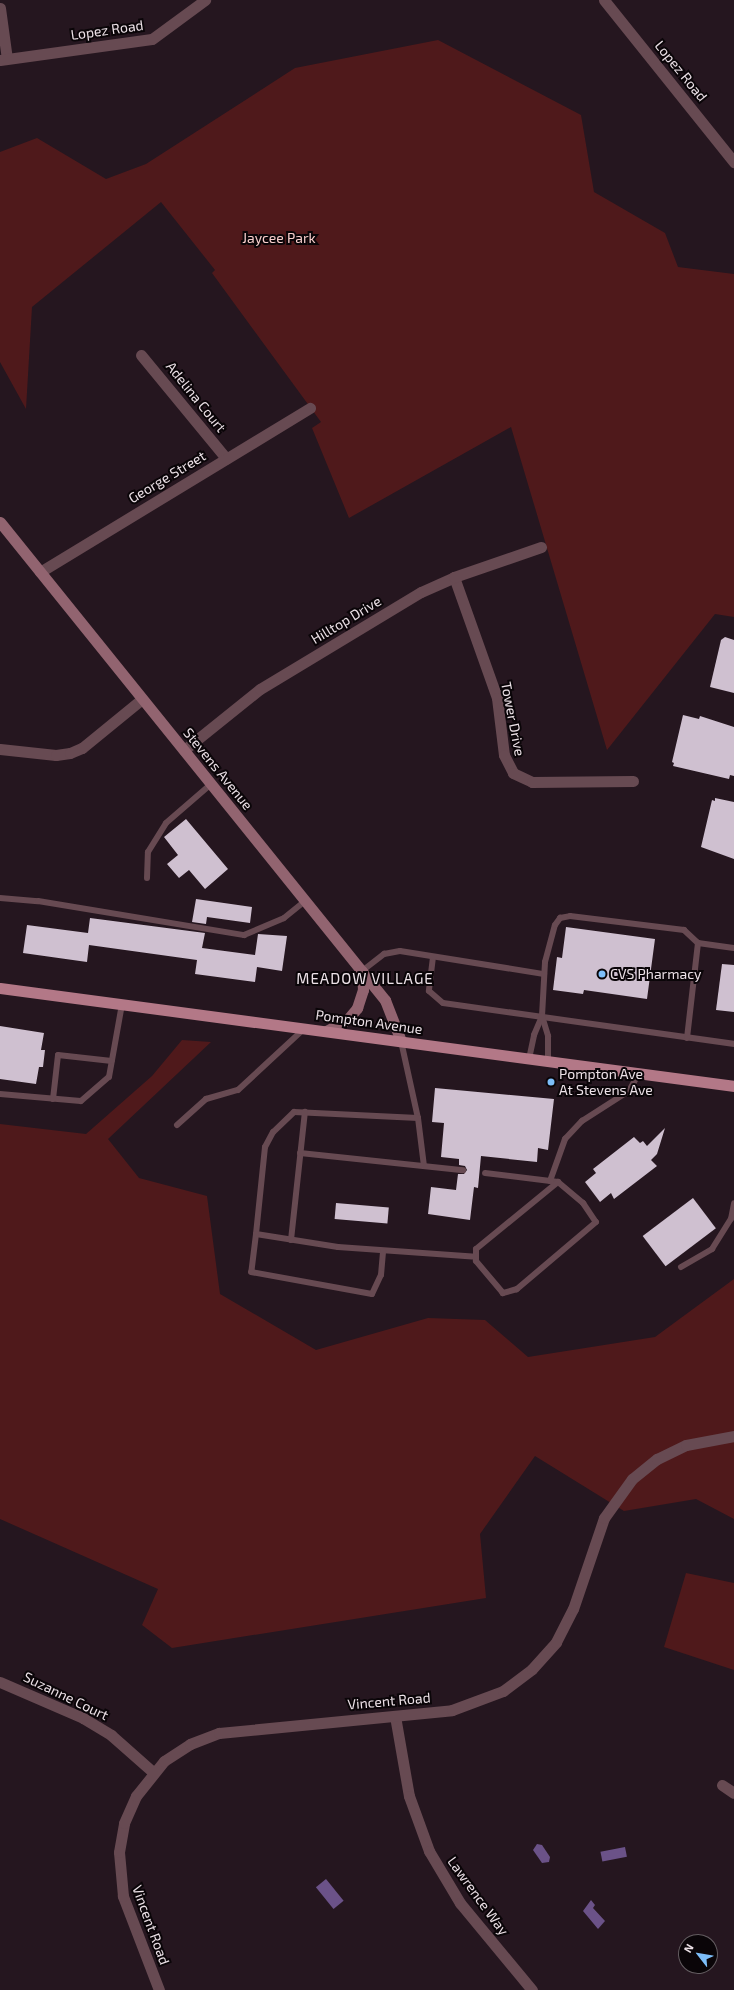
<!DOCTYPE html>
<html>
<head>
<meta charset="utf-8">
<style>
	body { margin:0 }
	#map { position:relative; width:734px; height:1990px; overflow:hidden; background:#25161f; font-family:"Exo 2",sans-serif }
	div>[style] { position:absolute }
	.green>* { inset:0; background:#4f191b }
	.water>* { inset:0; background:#6b5288; transform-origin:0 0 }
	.building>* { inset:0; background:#cfc0d0; transform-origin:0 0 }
	.service>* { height:6px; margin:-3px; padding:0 3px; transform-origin:3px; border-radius:3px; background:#674a52 }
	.minor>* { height:11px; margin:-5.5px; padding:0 5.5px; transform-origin:5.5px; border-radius:5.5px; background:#674a52 }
	.secondary>* { height:11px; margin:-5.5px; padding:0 5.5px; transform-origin:5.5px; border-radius:5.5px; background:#926470 }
	.primary>* { height:11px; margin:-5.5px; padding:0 5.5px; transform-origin:5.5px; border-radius:5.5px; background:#b37887 }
	.dots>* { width:11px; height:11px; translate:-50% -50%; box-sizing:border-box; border:2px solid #0a0508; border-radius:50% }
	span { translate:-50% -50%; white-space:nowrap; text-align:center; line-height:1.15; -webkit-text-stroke:4px #0a0508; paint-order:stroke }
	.street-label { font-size:14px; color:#ece1e7 }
	.park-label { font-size:14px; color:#f8cecc }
	.poi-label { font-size:14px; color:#ece1e7 }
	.left { translate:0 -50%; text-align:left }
	.neighbourhood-label { font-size:15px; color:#ece1e7; letter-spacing:1px }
	.north { position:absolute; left:678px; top:1934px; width:40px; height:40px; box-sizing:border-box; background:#0a0508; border:1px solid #645d61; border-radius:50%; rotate:301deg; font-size:11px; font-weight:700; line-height:16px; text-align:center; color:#ece1e7 }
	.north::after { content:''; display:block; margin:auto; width:14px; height:18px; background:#7dbef9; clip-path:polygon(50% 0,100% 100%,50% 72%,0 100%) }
</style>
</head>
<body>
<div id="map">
	<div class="green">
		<i style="clip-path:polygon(438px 40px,581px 115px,594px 192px,665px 233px,678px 267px,734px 274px,734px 617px,715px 614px,607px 750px,511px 427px,349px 518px,312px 428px,321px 422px,212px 273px,215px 270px,161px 202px,32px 307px,26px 409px,0 362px,0 152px,37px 138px,106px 179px,146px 164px,295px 68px)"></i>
		<i style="clip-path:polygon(182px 1040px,211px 1042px,108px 1139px,139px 1178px,207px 1196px,220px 1294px,316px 1350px,428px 1318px,485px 1320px,528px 1357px,655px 1337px,734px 1279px,734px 1519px,696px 1499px,624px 1511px,535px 1456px,480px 1534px,486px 1598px,172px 1648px,142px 1625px,158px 1589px,0 1519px,0 1124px,86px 1134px,152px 1076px)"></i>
		<i style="clip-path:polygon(686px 1573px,734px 1583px,734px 1670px,664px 1647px)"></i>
	</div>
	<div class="water">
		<i style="clip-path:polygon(537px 1844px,542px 1845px,550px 1857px,549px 1862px,542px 1863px,533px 1850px)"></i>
		<i style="left:625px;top:1847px;width:10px;height:25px;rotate:79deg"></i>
		<i style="left:326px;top:1879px;width:28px;height:13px;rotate:51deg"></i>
		<i style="clip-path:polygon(591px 1900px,595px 1905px,593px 1908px,605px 1921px,598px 1929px,583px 1911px)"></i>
	</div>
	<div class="building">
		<i style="clip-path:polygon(725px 637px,734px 640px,734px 693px,710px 687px,721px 640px)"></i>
		<i style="clip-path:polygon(683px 715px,699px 719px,700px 716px,734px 727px,734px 776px,730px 775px,729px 779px,673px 766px,674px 763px,672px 762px)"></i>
		<i style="clip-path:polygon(715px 798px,734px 802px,734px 859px,701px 847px,712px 800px,715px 801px)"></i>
		<i style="clip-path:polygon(186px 819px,228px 869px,205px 889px,189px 870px,179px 878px,167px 864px,178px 855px,164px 837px)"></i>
		<i style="clip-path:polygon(196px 899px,252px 907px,250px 923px,207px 917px,206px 924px,192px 922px)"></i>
		<i style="clip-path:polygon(90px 918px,205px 933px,202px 948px,255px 955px,258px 934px,287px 936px,282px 971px,257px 967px,255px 982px,195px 974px,197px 960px,89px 945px,87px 962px,23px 953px,27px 925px,88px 933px)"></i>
		<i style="clip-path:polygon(566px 927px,655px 939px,647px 999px,584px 990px,583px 994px,553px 990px,557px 957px,562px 958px)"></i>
		<i style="clip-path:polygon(722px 964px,734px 965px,734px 1012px,716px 1010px)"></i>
		<i style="clip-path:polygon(0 1026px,44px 1033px,41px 1050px,45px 1050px,43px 1067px,39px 1067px,36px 1084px,0 1079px)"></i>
		<i style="clip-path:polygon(435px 1088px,554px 1099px,548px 1150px,538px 1148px,537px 1162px,481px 1156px,478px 1188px,474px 1187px,470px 1220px,428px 1214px,431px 1187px,456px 1190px,458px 1174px,464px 1174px,467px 1170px,465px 1166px,459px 1165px,459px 1159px,441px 1157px,444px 1123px,432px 1122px)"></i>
		<i style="clip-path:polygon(665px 1128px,657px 1154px,651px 1160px,657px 1166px,614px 1199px,611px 1193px,600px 1202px,585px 1182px,596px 1173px,593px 1169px,634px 1137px,640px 1143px,643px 1141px,647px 1146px)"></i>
		<i style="left:693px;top:1198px;width:38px;height:63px;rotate:53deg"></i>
		<i style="left:336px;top:1203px;width:53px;height:16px;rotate:5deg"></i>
	</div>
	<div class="service">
		<i style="left:147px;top:878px;width:26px;rotate:-88deg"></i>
		<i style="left:148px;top:852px;width:34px;rotate:-58deg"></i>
		<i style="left:166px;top:823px;width:60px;rotate:-40.9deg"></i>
		<i style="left:0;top:898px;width:38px;rotate:5deg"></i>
		<i style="left:38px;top:901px;width:209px;rotate:9.4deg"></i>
		<i style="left:244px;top:935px;width:43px;rotate:-23deg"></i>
		<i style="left:284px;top:918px;width:27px;rotate:-39deg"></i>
		<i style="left:433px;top:957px;width:34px;rotate:97deg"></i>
		<i style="left:429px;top:991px;width:18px;rotate:41deg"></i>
		<i style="left:443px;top:1003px;width:294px;rotate:8deg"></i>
		<i style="left:362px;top:971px;width:28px;rotate:-38deg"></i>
		<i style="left:384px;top:954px;width:16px;rotate:-11deg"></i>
		<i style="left:400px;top:951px;width:146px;rotate:9.1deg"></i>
		<i style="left:542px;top:1016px;width:54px;rotate:-86.8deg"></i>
		<i style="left:545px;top:962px;width:38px;rotate:-75deg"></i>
		<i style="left:555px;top:925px;width:9px;rotate:-54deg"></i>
		<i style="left:560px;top:918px;width:10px;rotate:-11deg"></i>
		<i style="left:570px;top:916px;width:115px;rotate:7deg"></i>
		<i style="left:684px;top:930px;width:19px;rotate:43deg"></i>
		<i style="left:698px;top:943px;width:36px;rotate:8deg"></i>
		<i style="left:687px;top:1038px;width:96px;rotate:-83.4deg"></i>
		<i style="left:401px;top:1041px;width:79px;rotate:77.6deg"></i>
		<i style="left:418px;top:1118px;width:48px;rotate:82.9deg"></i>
		<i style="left:529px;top:1059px;width:25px;rotate:-78deg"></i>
		<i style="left:534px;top:1035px;width:21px;rotate:-67deg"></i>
		<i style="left:542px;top:1016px;width:21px;rotate:73deg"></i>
		<i style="left:548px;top:1036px;width:25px;rotate:90deg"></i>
		<i style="left:0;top:1094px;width:81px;rotate:4.9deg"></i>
		<i style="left:81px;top:1101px;width:37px;rotate:-41deg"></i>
		<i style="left:109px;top:1077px;width:74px;rotate:-79.9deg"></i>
		<i style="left:53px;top:1099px;width:44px;rotate:-83.5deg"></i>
		<i style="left:58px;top:1055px;width:54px;rotate:6.3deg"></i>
		<i style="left:418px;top:1118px;width:124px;rotate:-177.2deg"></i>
		<i style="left:294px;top:1112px;width:29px;rotate:136deg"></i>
		<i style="left:273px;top:1132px;width:17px;rotate:118deg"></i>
		<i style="left:265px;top:1147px;width:87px;rotate:95.9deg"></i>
		<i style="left:256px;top:1234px;width:83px;rotate:9deg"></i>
		<i style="left:338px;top:1247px;width:138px;rotate:4.1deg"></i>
		<i style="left:177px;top:1125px;width:39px;rotate:-42deg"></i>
		<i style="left:206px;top:1099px;width:33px;rotate:-16deg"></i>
		<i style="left:238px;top:1090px;width:91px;rotate:-42.8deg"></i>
		<i style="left:300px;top:1153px;width:164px;rotate:6deg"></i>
		<i style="left:485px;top:1173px;width:74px;rotate:7deg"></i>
		<i style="left:558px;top:1182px;width:33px;rotate:40deg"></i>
		<i style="left:583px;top:1203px;width:23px;rotate:56deg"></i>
		<i style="left:596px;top:1222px;width:104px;rotate:139.7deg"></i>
		<i style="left:517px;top:1289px;width:15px;rotate:164deg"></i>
		<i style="left:503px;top:1293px;width:42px;rotate:-130.2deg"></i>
		<i style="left:476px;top:1261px;width:12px;rotate:-90deg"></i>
		<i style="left:476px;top:1249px;width:106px;rotate:-39.3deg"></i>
		<i style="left:550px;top:1181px;width:45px;rotate:-70.3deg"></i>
		<i style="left:565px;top:1139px;width:25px;rotate:-47deg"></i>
		<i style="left:582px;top:1121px;width:56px;rotate:-32.6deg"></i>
		<i style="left:629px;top:1091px;width:21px;rotate:-61deg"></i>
		<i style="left:256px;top:1234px;width:38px;rotate:97deg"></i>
		<i style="left:251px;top:1272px;width:123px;rotate:10.3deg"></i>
		<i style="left:372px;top:1294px;width:21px;rotate:-65deg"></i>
		<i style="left:381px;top:1275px;width:24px;rotate:-85deg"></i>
		<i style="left:291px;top:1240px;width:129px;rotate:-83.8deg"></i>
		<i style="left:681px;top:1267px;width:36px;rotate:-30deg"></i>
		<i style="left:712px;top:1249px;width:36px;rotate:-58deg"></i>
		<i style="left:731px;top:1219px;width:16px;rotate:-79deg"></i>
	</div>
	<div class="minor">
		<i style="left:604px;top:0;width:208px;rotate:51.3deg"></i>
		<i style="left:0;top:8px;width:51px;rotate:82.2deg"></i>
		<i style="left:0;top:60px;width:153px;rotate:-7.9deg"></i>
		<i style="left:152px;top:39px;width:66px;rotate:-36.3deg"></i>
		<i style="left:141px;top:355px;width:134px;rotate:50.5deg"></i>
		<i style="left:40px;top:572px;width:316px;rotate:-31.3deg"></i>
		<i style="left:454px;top:577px;width:128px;rotate:70.4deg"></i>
		<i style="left:497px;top:698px;width:57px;rotate:83deg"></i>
		<i style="left:504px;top:755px;width:20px;rotate:63deg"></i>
		<i style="left:513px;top:773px;width:21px;rotate:25deg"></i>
		<i style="left:532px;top:782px;width:101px;rotate:-0.6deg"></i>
		<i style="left:0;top:749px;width:56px;rotate:6.1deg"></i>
		<i style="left:56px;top:755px;width:14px;rotate:-8deg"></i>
		<i style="left:70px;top:753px;width:13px;rotate:-23deg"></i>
		<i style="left:82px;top:748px;width:77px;rotate:-39.2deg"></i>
		<i style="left:184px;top:750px;width:97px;rotate:-38.8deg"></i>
		<i style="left:260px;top:689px;width:188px;rotate:-31.1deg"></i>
		<i style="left:421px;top:592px;width:36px;rotate:-24deg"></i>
		<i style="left:454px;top:577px;width:92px;rotate:-19deg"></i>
		<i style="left:0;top:1682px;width:90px;rotate:23.4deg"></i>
		<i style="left:83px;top:1718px;width:33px;rotate:31deg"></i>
		<i style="left:111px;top:1735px;width:56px;rotate:41.4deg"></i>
		<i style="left:395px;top:1716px;width:81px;rotate:80.1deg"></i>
		<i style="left:409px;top:1796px;width:59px;rotate:70deg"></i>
		<i style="left:429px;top:1851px;width:61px;rotate:59.2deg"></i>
		<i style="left:460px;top:1903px;width:113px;rotate:50.4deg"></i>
		<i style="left:722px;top:1785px;width:14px;rotate:34deg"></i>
		<i style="left:159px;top:1990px;width:101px;rotate:-111deg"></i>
		<i style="left:123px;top:1896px;width:44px;rotate:-95.2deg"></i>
		<i style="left:119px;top:1852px;width:29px;rotate:-80deg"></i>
		<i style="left:124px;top:1823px;width:30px;rotate:-66deg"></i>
		<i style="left:136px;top:1796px;width:45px;rotate:-51.3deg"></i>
		<i style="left:164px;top:1761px;width:31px;rotate:-33deg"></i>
		<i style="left:190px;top:1744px;width:31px;rotate:-21deg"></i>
		<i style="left:219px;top:1733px;width:234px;rotate:-5.6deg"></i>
		<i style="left:452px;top:1710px;width:54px;rotate:-20.4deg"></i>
		<i style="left:503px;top:1691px;width:36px;rotate:-37deg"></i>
		<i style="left:532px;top:1669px;width:36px;rotate:-48deg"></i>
		<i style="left:556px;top:1642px;width:37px;rotate:-63deg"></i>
		<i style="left:573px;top:1609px;width:96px;rotate:-71.2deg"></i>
		<i style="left:604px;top:1518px;width:48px;rotate:-54.3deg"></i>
		<i style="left:632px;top:1479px;width:32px;rotate:-39deg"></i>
		<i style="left:657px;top:1459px;width:32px;rotate:-26deg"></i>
		<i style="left:686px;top:1445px;width:49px;rotate:-10.6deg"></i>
	</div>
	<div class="secondary">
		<i style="left:0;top:522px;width:614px;rotate:51.15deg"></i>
		<i style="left:385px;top:1000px;width:44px;rotate:68.7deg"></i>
		<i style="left:326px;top:1031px;width:24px;rotate:-28deg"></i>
		<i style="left:347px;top:1020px;width:16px;rotate:-50deg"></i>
		<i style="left:357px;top:1008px;width:19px;rotate:-72deg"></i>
		<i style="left:363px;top:990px;width:19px;rotate:-93deg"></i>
	</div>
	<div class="primary">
		<i style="left:0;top:988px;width:741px;rotate:7.6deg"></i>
	</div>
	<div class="dots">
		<i style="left:602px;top:974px;background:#7dbef9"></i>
		<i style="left:551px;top:1082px;background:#7dbef9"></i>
	</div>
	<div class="street-label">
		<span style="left:107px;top:30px;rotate:-8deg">Lopez Road</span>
		<span style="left:681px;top:71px;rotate:51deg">Lopez Road</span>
		<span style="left:196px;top:397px;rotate:51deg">Adelina Court</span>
		<span style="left:167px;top:477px;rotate:-31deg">George Street</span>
		<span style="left:346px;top:620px;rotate:-31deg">Hilltop Drive</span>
		<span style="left:513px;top:719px;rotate:79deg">Tower Drive</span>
		<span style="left:218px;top:769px;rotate:51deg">Stevens Avenue</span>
		<span style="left:369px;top:1022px;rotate:8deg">Pompton Avenue</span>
		<span style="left:66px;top:1696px;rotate:26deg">Suzanne Court</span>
		<span style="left:389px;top:1701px;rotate:-5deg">Vincent Road</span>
		<span style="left:478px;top:1896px;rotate:54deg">Lawrence Way</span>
		<span style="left:151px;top:1925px;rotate:70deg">Vincent Road</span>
	</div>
	<div class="park-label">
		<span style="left:279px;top:238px">Jaycee Park</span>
	</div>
	<div class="poi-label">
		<span class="left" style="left:610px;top:974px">CVS Pharmacy</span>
		<span class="left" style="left:559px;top:1082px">Pompton Ave<br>At Stevens Ave</span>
	</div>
	<div class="neighbourhood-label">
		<span style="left:365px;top:979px">MEADOW VILLAGE</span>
	</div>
	<div class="north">N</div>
</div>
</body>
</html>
